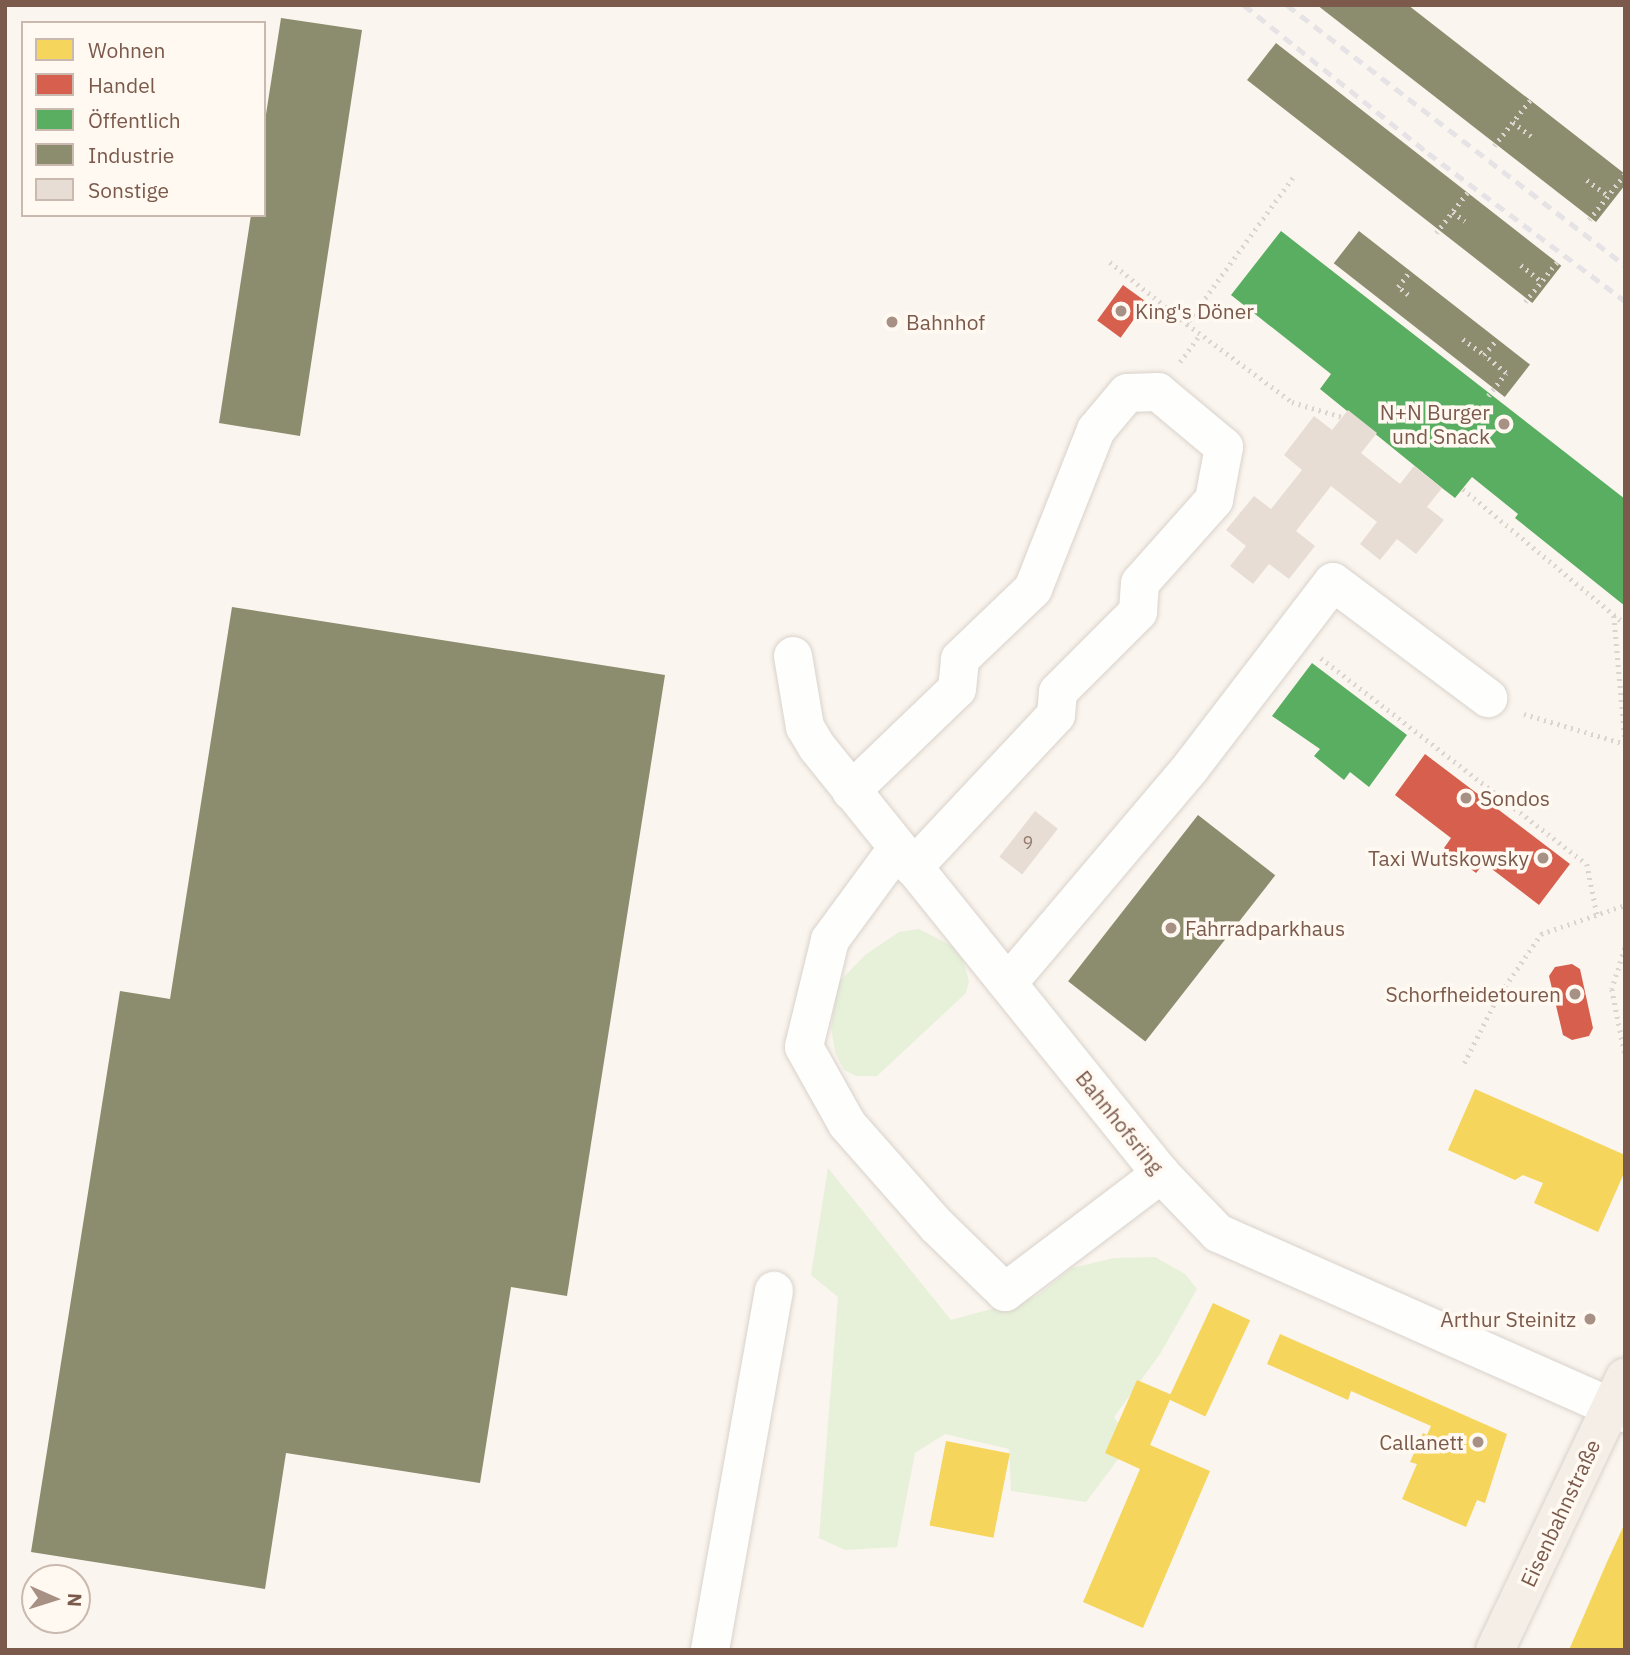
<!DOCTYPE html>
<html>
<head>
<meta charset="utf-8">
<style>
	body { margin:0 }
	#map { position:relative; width:1630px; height:1655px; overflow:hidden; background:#faf5ee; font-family:"IBM Plex Sans",sans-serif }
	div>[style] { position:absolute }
	.green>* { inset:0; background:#e7f1d9 }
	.homes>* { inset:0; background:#f6d55c; transform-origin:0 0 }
	.shops>* { inset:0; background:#d6604d; transform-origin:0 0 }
	.public>* { inset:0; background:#5aae61 }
	.industry>* { inset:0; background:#8c8c6e; transform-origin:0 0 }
	.building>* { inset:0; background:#e7ddd5; transform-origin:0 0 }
	.path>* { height:4.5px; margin-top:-2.25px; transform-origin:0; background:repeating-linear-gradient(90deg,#dcd4ce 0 2px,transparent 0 7px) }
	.roads { filter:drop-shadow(0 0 2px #d9d2cc) drop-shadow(0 0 2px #d9d2cc) }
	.minor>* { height:38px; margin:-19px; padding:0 19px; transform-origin:19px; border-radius:19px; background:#fefefc }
	.major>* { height:38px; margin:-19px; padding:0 19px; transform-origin:19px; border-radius:19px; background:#f4eee6 }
	.rail>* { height:5px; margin-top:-2.5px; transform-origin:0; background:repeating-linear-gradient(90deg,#e6e3e6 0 10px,transparent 0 17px) }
	.dots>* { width:19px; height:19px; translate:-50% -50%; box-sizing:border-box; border:4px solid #fff9f2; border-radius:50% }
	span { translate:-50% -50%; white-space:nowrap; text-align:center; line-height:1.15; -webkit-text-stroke:7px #fff9f2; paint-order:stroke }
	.number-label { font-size:18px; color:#987d70 }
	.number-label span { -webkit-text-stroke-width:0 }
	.poi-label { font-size:21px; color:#7b5a4b }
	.left { translate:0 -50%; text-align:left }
	.right { translate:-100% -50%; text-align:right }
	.street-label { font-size:21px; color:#7b5a4b }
	.frame { position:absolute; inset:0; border:7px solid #7b5a4b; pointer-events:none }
	.legend { position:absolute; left:21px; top:21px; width:245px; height:196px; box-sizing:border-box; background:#fff9f2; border:2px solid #cab9af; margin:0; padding:9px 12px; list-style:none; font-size:21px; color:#7b5a4b }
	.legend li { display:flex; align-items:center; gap:14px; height:35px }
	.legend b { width:35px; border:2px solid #cab9af }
	.north { position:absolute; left:21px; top:1564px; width:70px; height:70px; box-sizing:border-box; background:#fff9f2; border:2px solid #cab9af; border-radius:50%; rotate:93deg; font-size:19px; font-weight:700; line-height:28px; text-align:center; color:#7b5a4b }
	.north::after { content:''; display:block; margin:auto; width:24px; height:32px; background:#a79084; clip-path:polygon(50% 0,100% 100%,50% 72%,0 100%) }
</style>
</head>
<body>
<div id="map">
	<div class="green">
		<i style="clip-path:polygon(919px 929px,952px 946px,963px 960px,969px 981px,966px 993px,877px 1076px,856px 1076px,844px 1070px,835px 1052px,831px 1027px,838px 983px,865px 955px,899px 932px)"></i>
		<i style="clip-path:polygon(828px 1168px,951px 1320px,1035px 1297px,1072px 1268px,1114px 1258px,1155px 1257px,1185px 1274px,1197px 1289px,1160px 1354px,1114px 1417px,1131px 1442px,1086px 1502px,1011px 1491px,1009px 1449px,945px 1434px,915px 1453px,897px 1547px,845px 1550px,819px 1538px,838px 1297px,811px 1275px)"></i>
	</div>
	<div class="homes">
		<i style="clip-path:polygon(1475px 1089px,1625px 1155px,1625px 1171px,1598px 1232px,1534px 1203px,1543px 1183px,1523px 1175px,1515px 1180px,1448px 1150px)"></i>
		<i style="left:1213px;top:1303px;width:41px;height:106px;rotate:25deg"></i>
		<i style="clip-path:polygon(1280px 1334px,1507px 1434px,1485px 1503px,1477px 1500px,1466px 1527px,1402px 1499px,1417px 1464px,1410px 1462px,1423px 1433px,1427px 1435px,1431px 1426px,1351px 1391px,1348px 1400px,1267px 1364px)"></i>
		<i style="clip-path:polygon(1137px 1380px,1172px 1395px,1150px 1445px,1210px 1471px,1143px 1628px,1083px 1602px,1140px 1469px,1105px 1453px)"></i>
		<i style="left:946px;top:1441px;width:65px;height:86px;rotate:11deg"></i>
		<i style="clip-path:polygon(1625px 1523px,1625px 1650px,1569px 1650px,1607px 1562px)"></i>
	</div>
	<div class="shops">
		<i style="left:1123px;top:285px;width:29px;height:44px;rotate:36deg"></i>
		<i style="clip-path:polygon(1425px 754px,1570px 864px,1539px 905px,1484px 863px,1476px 873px,1444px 848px,1451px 838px,1395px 795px)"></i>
		<i style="clip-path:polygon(1572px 964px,1580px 969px,1593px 1028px,1589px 1036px,1572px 1040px,1563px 1035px,1549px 976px,1555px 967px)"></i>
	</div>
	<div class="public">
		<i style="clip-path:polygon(1281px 231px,1625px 499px,1625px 606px,1515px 518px,1518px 514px,1472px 477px,1455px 498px,1442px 488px,1320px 389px,1331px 374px,1231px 295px)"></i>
		<i style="clip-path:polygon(1312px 663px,1407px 735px,1369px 787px,1350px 772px,1344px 780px,1314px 756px,1320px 749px,1272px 716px)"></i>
	</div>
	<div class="industry">
		<i style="clip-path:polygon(1317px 5px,1408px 5px,1625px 174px,1625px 185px,1596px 222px)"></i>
		<i style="clip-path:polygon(281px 18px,362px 30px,300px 436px,219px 423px,251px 215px,264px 215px,264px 127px)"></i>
		<i style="left:1276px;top:43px;width:362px;height:47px;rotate:38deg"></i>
		<i style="left:1359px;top:231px;width:217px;height:41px;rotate:38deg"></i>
		<i style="clip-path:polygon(232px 607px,665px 675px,567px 1296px,511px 1287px,480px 1483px,286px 1453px,265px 1589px,31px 1552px,120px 991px,170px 999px)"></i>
		<i style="left:1198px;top:815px;width:98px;height:211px;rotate:38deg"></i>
	</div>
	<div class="building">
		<i style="clip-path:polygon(1348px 410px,1377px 433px,1361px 453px,1400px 484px,1414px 466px,1442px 488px,1427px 507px,1444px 520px,1416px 554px,1397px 539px,1380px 560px,1360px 544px,1377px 522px,1331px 486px,1296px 531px,1315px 546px,1289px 579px,1269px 564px,1253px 584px,1230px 566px,1246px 546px,1226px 530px,1254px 496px,1271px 509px,1302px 470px,1284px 455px,1314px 416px,1332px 430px)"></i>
		<i style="left:1035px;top:811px;width:29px;height:58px;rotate:38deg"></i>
	</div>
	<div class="path">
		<i style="left:1513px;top:122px;width:23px;rotate:38deg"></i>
		<i style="left:1494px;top:146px;width:60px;rotate:-51.8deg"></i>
		<i style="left:1293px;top:178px;width:180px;rotate:126deg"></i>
		<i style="left:1187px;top:324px;width:131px;rotate:36.6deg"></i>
		<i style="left:1292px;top:402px;width:52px;rotate:16.7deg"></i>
		<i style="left:1587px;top:180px;width:26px;rotate:37deg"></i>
		<i style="left:1453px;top:212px;width:15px;rotate:37deg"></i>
		<i style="left:1589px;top:220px;width:58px;rotate:-52deg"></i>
		<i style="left:1436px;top:233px;width:51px;rotate:-52.2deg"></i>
		<i style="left:1110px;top:262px;width:99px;rotate:38.8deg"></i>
		<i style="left:1521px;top:265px;width:26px;rotate:39deg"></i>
		<i style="left:1408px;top:295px;width:13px;rotate:-141deg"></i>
		<i style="left:1398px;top:287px;width:21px;rotate:-53deg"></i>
		<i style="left:1525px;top:302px;width:51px;rotate:-51.3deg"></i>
		<i style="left:1463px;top:339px;width:26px;rotate:37deg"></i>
		<i style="left:1180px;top:362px;width:34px;rotate:-54deg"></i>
		<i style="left:1488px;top:396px;width:29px;rotate:-52deg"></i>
		<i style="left:1506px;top:373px;width:28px;rotate:-141deg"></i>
		<i style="left:1484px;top:355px;width:21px;rotate:-51deg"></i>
		<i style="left:1463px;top:489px;width:211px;rotate:39.8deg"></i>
		<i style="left:1614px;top:616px;width:124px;rotate:84.9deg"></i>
		<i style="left:1321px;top:658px;width:336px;rotate:37.8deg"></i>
		<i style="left:1587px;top:864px;width:51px;rotate:78.7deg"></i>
		<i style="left:1524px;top:714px;width:105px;rotate:16.5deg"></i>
		<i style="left:1625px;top:948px;width:43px;rotate:107.6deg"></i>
		<i style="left:1612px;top:989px;width:67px;rotate:78.9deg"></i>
		<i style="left:1464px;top:1063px;width:73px;rotate:-63.1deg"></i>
		<i style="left:1497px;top:998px;width:78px;rotate:-55.5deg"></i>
		<i style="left:1541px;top:934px;width:89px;rotate:-19deg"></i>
	</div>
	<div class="roads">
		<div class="minor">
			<i style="left:793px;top:656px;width:72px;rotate:80.4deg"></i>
			<i style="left:805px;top:727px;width:23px;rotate:59deg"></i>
			<i style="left:817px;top:747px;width:548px;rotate:51.14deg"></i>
			<i style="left:1161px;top:1174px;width:82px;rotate:46deg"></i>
			<i style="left:1218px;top:1233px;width:445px;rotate:23.9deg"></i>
			<i style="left:851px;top:791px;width:147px;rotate:-43.9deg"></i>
			<i style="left:957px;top:689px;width:30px;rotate:-84deg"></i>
			<i style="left:960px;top:659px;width:101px;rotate:-43.8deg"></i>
			<i style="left:1033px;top:589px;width:171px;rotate:-68.4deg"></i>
			<i style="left:1096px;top:430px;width:48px;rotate:-50deg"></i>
			<i style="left:1127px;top:393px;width:31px;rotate:-2deg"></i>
			<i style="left:1158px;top:392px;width:86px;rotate:39.8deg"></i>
			<i style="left:1224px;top:447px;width:54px;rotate:100.7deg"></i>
			<i style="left:1214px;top:500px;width:111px;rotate:131.7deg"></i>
			<i style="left:1140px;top:583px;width:29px;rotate:94deg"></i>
			<i style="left:1138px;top:612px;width:113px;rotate:135deg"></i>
			<i style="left:1058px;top:692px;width:23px;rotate:95deg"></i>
			<i style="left:1056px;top:715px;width:209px;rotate:133.1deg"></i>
			<i style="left:896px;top:850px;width:112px;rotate:126.3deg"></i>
			<i style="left:830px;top:940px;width:110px;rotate:103.7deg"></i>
			<i style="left:804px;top:1047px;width:88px;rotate:60.8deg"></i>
			<i style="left:847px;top:1124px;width:136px;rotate:48.6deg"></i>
			<i style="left:937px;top:1226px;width:95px;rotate:44.1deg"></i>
			<i style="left:1005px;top:1292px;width:196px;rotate:-37.1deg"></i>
			<i style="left:1008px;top:983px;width:283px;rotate:-49.7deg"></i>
			<i style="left:1191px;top:767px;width:233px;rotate:-52.5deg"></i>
			<i style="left:1333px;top:582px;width:194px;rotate:36.8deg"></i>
			<i style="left:710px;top:1650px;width:365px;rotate:-79.9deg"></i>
		</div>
		<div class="major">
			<i style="left:1495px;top:1650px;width:302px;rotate:-64.5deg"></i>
		</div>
	</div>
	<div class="rail">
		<i style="left:1244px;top:5px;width:236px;rotate:38.8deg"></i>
		<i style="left:1428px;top:153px;width:246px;rotate:36.9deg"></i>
		<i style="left:1287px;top:5px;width:426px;rotate:37.6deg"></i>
	</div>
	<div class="dots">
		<i style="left:1121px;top:311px;background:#a79084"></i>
		<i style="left:892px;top:322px;background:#a79084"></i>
		<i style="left:1504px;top:424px;background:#a79084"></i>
		<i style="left:1466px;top:798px;background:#a79084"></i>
		<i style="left:1543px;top:858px;background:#a79084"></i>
		<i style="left:1171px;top:928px;background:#a79084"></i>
		<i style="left:1575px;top:994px;background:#a79084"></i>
		<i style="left:1590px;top:1319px;background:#a79084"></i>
		<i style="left:1478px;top:1442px;background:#a79084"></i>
	</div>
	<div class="number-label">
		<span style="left:1028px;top:843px">9</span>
	</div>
	<div class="poi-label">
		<span class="left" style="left:1135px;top:311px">King's Döner</span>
		<span class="left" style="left:906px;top:322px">Bahnhof</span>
		<span class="right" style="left:1490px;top:424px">N+N Burger<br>und Snack</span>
		<span class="left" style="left:1480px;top:798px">Sondos</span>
		<span class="right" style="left:1529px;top:858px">Taxi Wutskowsky</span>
		<span class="left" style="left:1185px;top:928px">Fahrradparkhaus</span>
		<span class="right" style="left:1561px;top:994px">Schorfheidetouren</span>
		<span class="right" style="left:1576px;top:1319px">Arthur Steinitz</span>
		<span class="right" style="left:1464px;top:1442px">Callanett</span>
	</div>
	<div class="street-label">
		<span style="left:1120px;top:1122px;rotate:51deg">Bahnhofsring</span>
		<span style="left:1560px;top:1513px;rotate:-65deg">Eisenbahnstraße</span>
	</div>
	<div class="frame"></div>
	<ul class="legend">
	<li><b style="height:19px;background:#f6d55c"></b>Wohnen</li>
	<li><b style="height:19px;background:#d6604d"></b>Handel</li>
	<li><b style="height:19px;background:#5aae61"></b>Öffentlich</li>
	<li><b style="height:19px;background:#8c8c6e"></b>Industrie</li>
	<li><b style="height:19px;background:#e7ddd5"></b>Sonstige</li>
	</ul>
	<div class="north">N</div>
</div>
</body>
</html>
